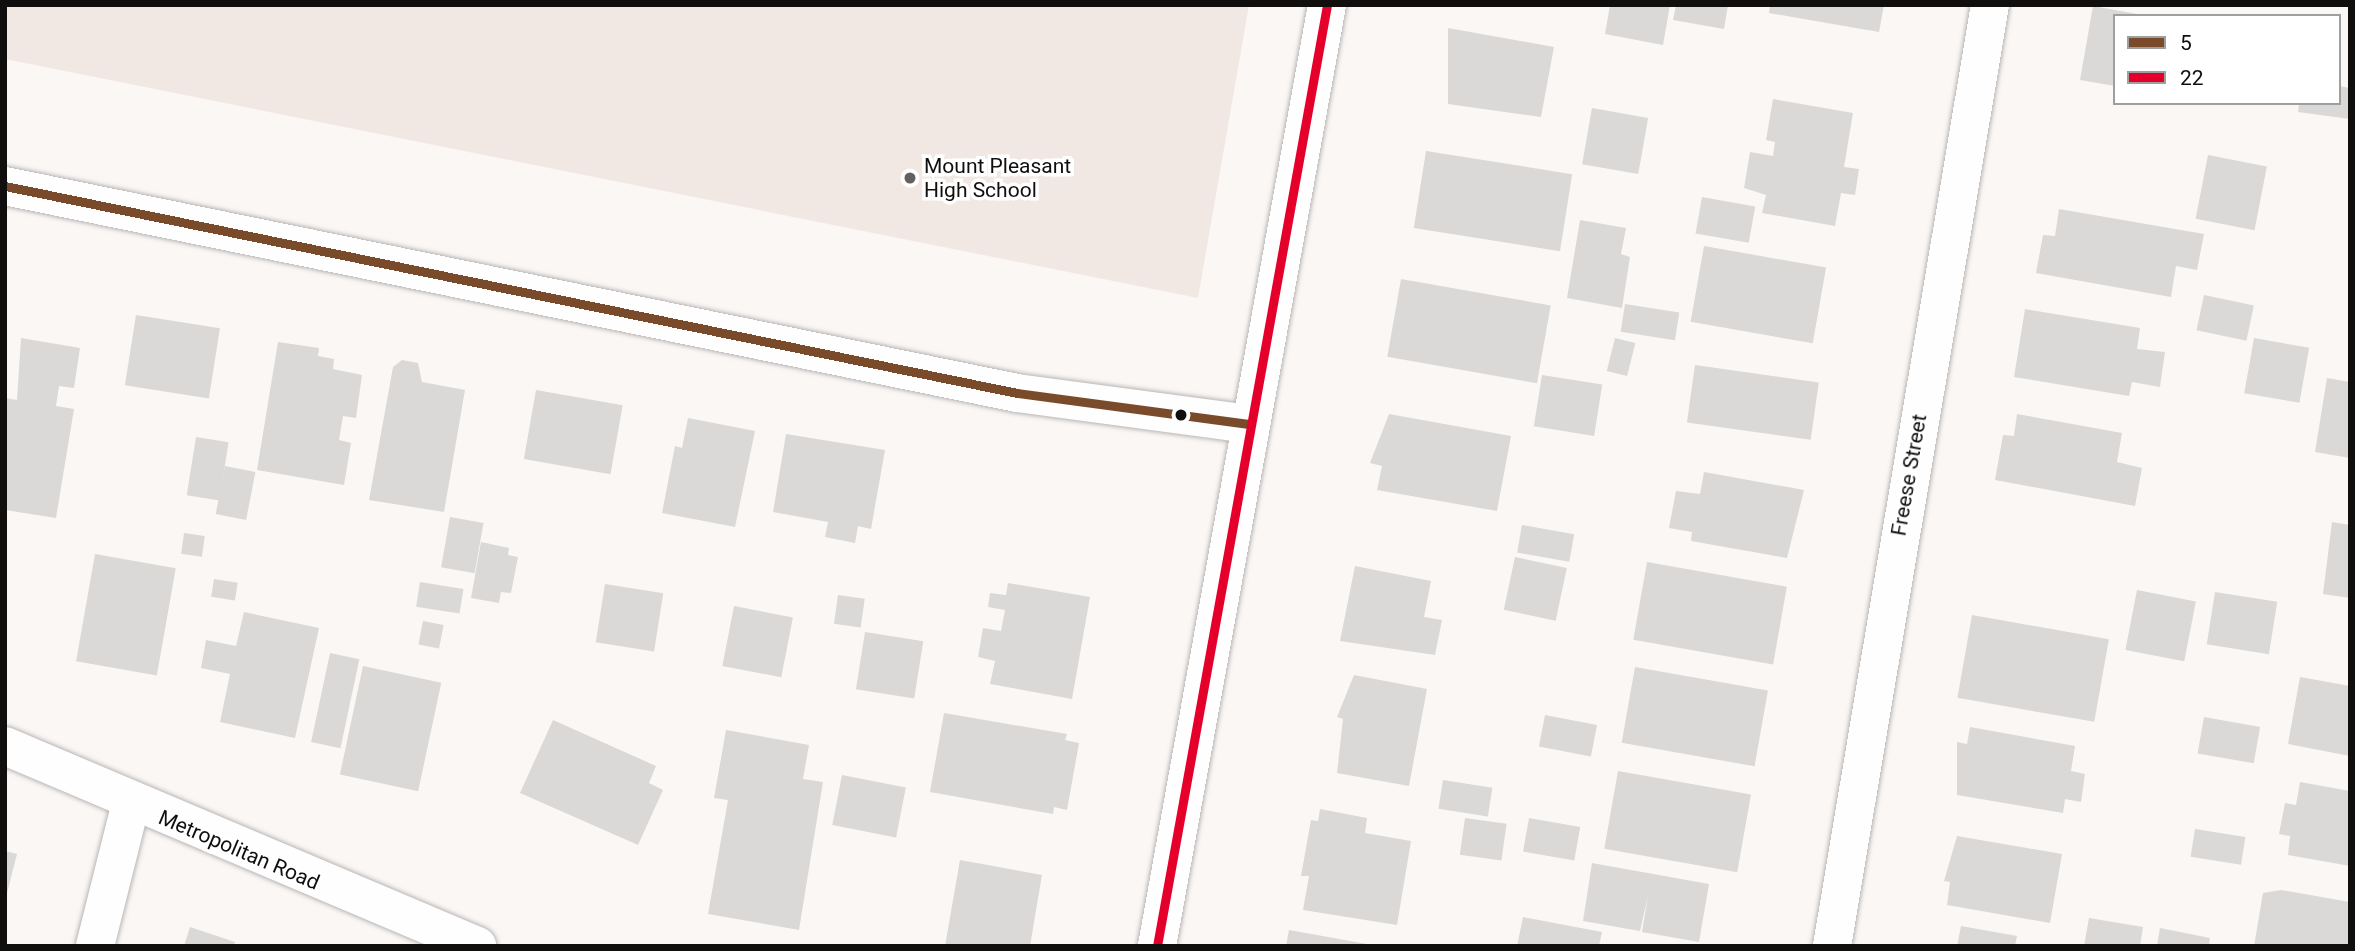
<!DOCTYPE html>
<html>
<head>
<meta charset="utf-8">
<style>
	body { margin:0 }
	#map { position:relative; width:2355px; height:951px; overflow:hidden; background:#faf7f5; font-family:Roboto,sans-serif }
	div>[style] { position:absolute }
	.built>* { inset:0; background:#f1e8e3 }
	.building>* { inset:0; background:#dbd9d7; transform-origin:0 0 }
	.roads { filter:drop-shadow(0 0 2px #b9b6b5) drop-shadow(0 0 2px #b9b6b5) }
	.minor>* { height:38px; margin:-19px; padding:0 19px; transform-origin:19px; border-radius:19px; background:#fefefe }
	.tertiary>* { height:38px; margin:-19px; padding:0 19px; transform-origin:19px; border-radius:19px; background:#fefefe }
	.secondary>* { height:38px; margin:-19px; padding:0 19px; transform-origin:19px; border-radius:19px; background:#fefefe }
	.bus-1>* { height:9px; margin:-4.5px; padding:0 4.5px; transform-origin:4.5px; border-radius:4.5px; background:#7a4b2a }
	.bus-2>* { height:9px; margin:-4.5px; padding:0 4.5px; transform-origin:4.5px; border-radius:4.5px; background:#e4002b }
	.dots>* { width:19px; height:19px; translate:-50% -50%; box-sizing:border-box; border:4px solid #fff; border-radius:50% }
	span { translate:-50% -50%; white-space:nowrap; text-align:center; line-height:1.15; -webkit-text-stroke:7px #fff; paint-order:stroke }
	.poi-label { font-size:21px; color:#110f0e }
	.left { translate:0 -50%; text-align:left }
	.street-label { font-size:21px; color:#110f0e }
	.frame { position:absolute; inset:0; border:7px solid #110f0e; pointer-events:none }
	.legend { position:absolute; left:2113px; top:14px; width:228px; height:91px; box-sizing:border-box; background:#fff; border:2px solid #a09f9f; margin:0; padding:9px 12px; list-style:none; font-size:21px; color:#110f0e }
	.legend li { display:flex; align-items:center; gap:14px; height:35px }
	.legend b { width:35px; border:2px solid #a09f9f }
</style>
</head>
<body>
<div id="map">
	<div class="built">
		<i style="clip-path:polygon(5px 5px,1249px 5px,1198px 298px,5px 59px)"></i>
	</div>
	<div class="building">
		<i style="clip-path:polygon(1610px 5px,1670px 5px,1663px 45px,1605px 34px)"></i>
		<i style="clip-path:polygon(1676px 5px,1728px 5px,1724px 29px,1673px 20px)"></i>
		<i style="clip-path:polygon(1770px 5px,1884px 5px,1879px 32px,1769px 13px)"></i>
		<i style="clip-path:polygon(2093px 6px,2137px 14px,2115px 16px,2115px 86px,2080px 80px)"></i>
		<i style="clip-path:polygon(1448px 28px,1554px 47px,1541px 117px,1448px 104px)"></i>
		<i style="clip-path:polygon(2339px 86px,2350px 88px,2350px 119px,2298px 112px,2299px 103px,2339px 103px)"></i>
		<i style="clip-path:polygon(1773px 99px,1853px 113px,1844px 167px,1859px 169px,1855px 195px,1841px 193px,1835px 226px,1762px 213px,1766px 195px,1744px 188px,1750px 152px,1773px 156px,1775px 142px,1766px 140px)"></i>
		<i style="left:1592px;top:108px;width:57px;height:57px;rotate:10deg"></i>
		<i style="left:1426px;top:151px;width:148px;height:78px;rotate:9deg"></i>
		<i style="left:2208px;top:155px;width:60px;height:65px;rotate:11deg"></i>
		<i style="left:1702px;top:197px;width:54px;height:37px;rotate:10deg"></i>
		<i style="clip-path:polygon(2059px 209px,2204px 234px,2197px 270px,2176px 266px,2171px 297px,2036px 273px,2043px 235px,2055px 236px)"></i>
		<i style="clip-path:polygon(1580px 220px,1626px 228px,1621px 254px,1630px 257px,1622px 308px,1567px 298px)"></i>
		<i style="left:1704px;top:246px;width:124px;height:77px;rotate:10deg"></i>
		<i style="left:1401px;top:279px;width:152px;height:79px;rotate:10deg"></i>
		<i style="left:2204px;top:295px;width:51px;height:36px;rotate:12deg"></i>
		<i style="left:1625px;top:304px;width:55px;height:28px;rotate:9deg"></i>
		<i style="clip-path:polygon(2025px 309px,2140px 328px,2137px 349px,2165px 352px,2160px 387px,2132px 382px,2129px 396px,2014px 377px)"></i>
		<i style="left:136px;top:315px;width:85px;height:71px;rotate:9deg"></i>
		<i style="clip-path:polygon(21px 338px,80px 348px,74px 388px,59px 386px,56px 406px,74px 409px,56px 518px,5px 510px,5px 398px,17px 400px)"></i>
		<i style="left:1615px;top:338px;width:21px;height:34px;rotate:14deg"></i>
		<i style="left:2254px;top:338px;width:56px;height:56px;rotate:10deg"></i>
		<i style="clip-path:polygon(278px 342px,319px 348px,318px 356px,334px 359px,333px 369px,362px 375px,356px 418px,343px 416px,339px 440px,351px 443px,344px 485px,257px 470px)"></i>
		<i style="clip-path:polygon(402px 360px,418px 363px,422px 382px,465px 390px,444px 512px,369px 500px,393px 367px)"></i>
		<i style="left:1695px;top:365px;width:125px;height:58px;rotate:8deg"></i>
		<i style="left:1542px;top:375px;width:61px;height:52px;rotate:9deg"></i>
		<i style="clip-path:polygon(2327px 378px,2350px 382px,2350px 458px,2315px 452px)"></i>
		<i style="left:536px;top:390px;width:88px;height:70px;rotate:10deg"></i>
		<i style="clip-path:polygon(1389px 414px,1511px 436px,1497px 511px,1377px 490px,1382px 466px,1370px 463px)"></i>
		<i style="clip-path:polygon(2017px 414px,2122px 433px,2117px 462px,2142px 468px,2135px 506px,1995px 480px,2003px 435px,2014px 436px)"></i>
		<i style="clip-path:polygon(688px 418px,755px 431px,735px 527px,662px 513px,675px 446px,682px 448px)"></i>
		<i style="clip-path:polygon(786px 434px,885px 450px,871px 529px,858px 526px,855px 543px,825px 537px,828px 522px,773px 512px)"></i>
		<i style="left:196px;top:437px;width:33px;height:59px;rotate:9deg"></i>
		<i style="left:225px;top:466px;width:31px;height:49px;rotate:11deg"></i>
		<i style="clip-path:polygon(1704px 472px,1804px 490px,1787px 558px,1691px 541px,1692px 532px,1669px 528px,1676px 491px,1700px 494px)"></i>
		<i style="left:450px;top:517px;width:34px;height:51px;rotate:10deg"></i>
		<i style="clip-path:polygon(2332px 522px,2350px 525px,2350px 598px,2323px 594px)"></i>
		<i style="left:1522px;top:525px;width:53px;height:28px;rotate:10deg"></i>
		<i style="left:184px;top:533px;width:21px;height:21px;rotate:8deg"></i>
		<i style="clip-path:polygon(481px 542px,509px 548px,508px 555px,518px 557px,511px 593px,501px 592px,499px 603px,471px 598px)"></i>
		<i style="left:95px;top:554px;width:82px;height:109px;rotate:10deg"></i>
		<i style="left:1515px;top:557px;width:53px;height:54px;rotate:12deg"></i>
		<i style="left:1647px;top:562px;width:142px;height:79px;rotate:10deg"></i>
		<i style="clip-path:polygon(1355px 566px,1431px 581px,1424px 617px,1442px 620px,1435px 655px,1340px 641px)"></i>
		<i style="left:214px;top:579px;width:24px;height:18px;rotate:9deg"></i>
		<i style="left:420px;top:582px;width:44px;height:25px;rotate:9deg"></i>
		<i style="clip-path:polygon(1008px 583px,1090px 597px,1072px 699px,990px 684px,995px 661px,978px 657px,983px 628px,1001px 631px,1005px 610px,988px 607px,990px 593px,1006px 595px)"></i>
		<i style="left:605px;top:584px;width:59px;height:59px;rotate:9deg"></i>
		<i style="left:2137px;top:590px;width:60px;height:61px;rotate:11deg"></i>
		<i style="left:2215px;top:592px;width:63px;height:53px;rotate:9deg"></i>
		<i style="left:838px;top:595px;width:27px;height:29px;rotate:8deg"></i>
		<i style="left:734px;top:606px;width:60px;height:61px;rotate:11deg"></i>
		<i style="clip-path:polygon(244px 612px,319px 628px,295px 738px,220px 722px,230px 674px,201px 668px,206px 640px,236px 646px)"></i>
		<i style="left:1972px;top:615px;width:139px;height:84px;rotate:10deg"></i>
		<i style="left:423px;top:621px;width:21px;height:24px;rotate:11deg"></i>
		<i style="left:865px;top:632px;width:59px;height:58px;rotate:9deg"></i>
		<i style="left:330px;top:653px;width:30px;height:91px;rotate:12deg"></i>
		<i style="left:363px;top:666px;width:80px;height:111px;rotate:12deg"></i>
		<i style="left:1635px;top:667px;width:135px;height:77px;rotate:10deg"></i>
		<i style="clip-path:polygon(1354px 675px,1427px 689px,1409px 786px,1337px 773px,1343px 719px,1337px 717px)"></i>
		<i style="clip-path:polygon(2300px 677px,2350px 686px,2350px 756px,2288px 744px)"></i>
		<i style="clip-path:polygon(944px 713px,1067px 734px,1065px 740px,1079px 743px,1067px 810px,1054px 807px,1053px 814px,930px 792px)"></i>
		<i style="left:1545px;top:715px;width:53px;height:32px;rotate:11deg"></i>
		<i style="left:2204px;top:717px;width:57px;height:37px;rotate:10deg"></i>
		<i style="clip-path:polygon(553px 720px,656px 766px,649px 783px,663px 790px,638px 845px,520px 793px)"></i>
		<i style="clip-path:polygon(1970px 727px,2075px 746px,2071px 771px,2085px 774px,2081px 802px,2065px 799px,2063px 813px,1957px 795px,1957px 742px,1967px 744px)"></i>
		<i style="clip-path:polygon(726px 730px,809px 745px,803px 779px,823px 782px,799px 930px,708px 914px,728px 800px,714px 798px)"></i>
		<i style="left:1618px;top:771px;width:135px;height:79px;rotate:10deg"></i>
		<i style="left:842px;top:775px;width:65px;height:51px;rotate:11deg"></i>
		<i style="left:1443px;top:780px;width:50px;height:29px;rotate:9deg"></i>
		<i style="clip-path:polygon(2300px 782px,2350px 791px,2350px 866px,2288px 855px,2290px 836px,2279px 834px,2285px 803px,2296px 805px)"></i>
		<i style="clip-path:polygon(1320px 809px,1367px 818px,1365px 833px,1411px 841px,1397px 925px,1303px 910px,1309px 876px,1301px 876px,1311px 820px,1318px 821px)"></i>
		<i style="left:1465px;top:818px;width:42px;height:37px;rotate:8deg"></i>
		<i style="left:1529px;top:818px;width:52px;height:34px;rotate:10deg"></i>
		<i style="left:2195px;top:829px;width:51px;height:28px;rotate:9deg"></i>
		<i style="clip-path:polygon(1957px 836px,2062px 854px,2050px 923px,1947px 905px,1950px 882px,1944px 881px)"></i>
		<i style="clip-path:polygon(5px 851px,17px 854px,6px 897px,5px 897px)"></i>
		<i style="clip-path:polygon(960px 860px,1042px 875px,1030px 946px,945px 946px)"></i>
		<i style="clip-path:polygon(1592px 863px,1709px 884px,1699px 942px,1642px 932px,1648px 896px,1640px 931px,1583px 921px)"></i>
		<i style="clip-path:polygon(2281px 890px,2350px 902px,2350px 946px,2254px 946px,2263px 893px)"></i>
		<i style="clip-path:polygon(1523px 917px,1602px 932px,1599px 946px,1517px 946px)"></i>
		<i style="clip-path:polygon(2089px 918px,2143px 927px,2140px 946px,2084px 946px)"></i>
		<i style="clip-path:polygon(1961px 926px,2017px 936px,2015px 946px,1957px 946px)"></i>
		<i style="clip-path:polygon(190px 927px,235px 942px,234px 946px,184px 946px)"></i>
		<i style="clip-path:polygon(2160px 928px,2210px 938px,2209px 946px,2157px 946px)"></i>
		<i style="clip-path:polygon(1289px 930px,1367px 944px,1367px 946px,1286px 946px)"></i>
	</div>
	<div class="roads">
		<div class="minor">
			<i style="left:5px;top:746px;width:513px;rotate:22.96deg"></i>
			<i style="left:95px;top:946px;width:147px;rotate:-75.9deg"></i>
			<i style="left:1832px;top:946px;width:954px;rotate:-80.47deg"></i>
		</div>
		<div class="tertiary">
			<i style="left:5px;top:186px;width:1033px;rotate:11.56deg"></i>
			<i style="left:1017px;top:393px;width:235px;rotate:7.6deg"></i>
		</div>
		<div class="secondary">
			<i style="left:1157px;top:946px;width:956px;rotate:-79.76deg"></i>
		</div>
	</div>
	<div class="bus-1">
		<i style="left:5px;top:186px;width:1033px;rotate:11.56deg"></i>
		<i style="left:1017px;top:393px;width:235px;rotate:7.6deg"></i>
	</div>
	<div class="bus-2">
		<i style="left:1157px;top:946px;width:956px;rotate:-79.76deg"></i>
	</div>
	<div class="dots">
		<i style="left:910px;top:178px;background:#63605f"></i>
		<i style="left:1181px;top:415px;background:#110f0e"></i>
	</div>
	<div class="poi-label">
		<span class="left" style="left:924px;top:178px">Mount Pleasant<br>High School</span>
	</div>
	<div class="street-label">
		<span style="left:1909px;top:475px;rotate:-80deg">Freese Street</span>
		<span style="left:239px;top:850px;rotate:23deg">Metropolitan Road</span>
	</div>
	<div class="frame"></div>
	<ul class="legend">
	<li><b style="height:9px;background:#7a4b2a"></b>5</li>
	<li><b style="height:9px;background:#e4002b"></b>22</li>
	</ul>
</div>
</body>
</html>
